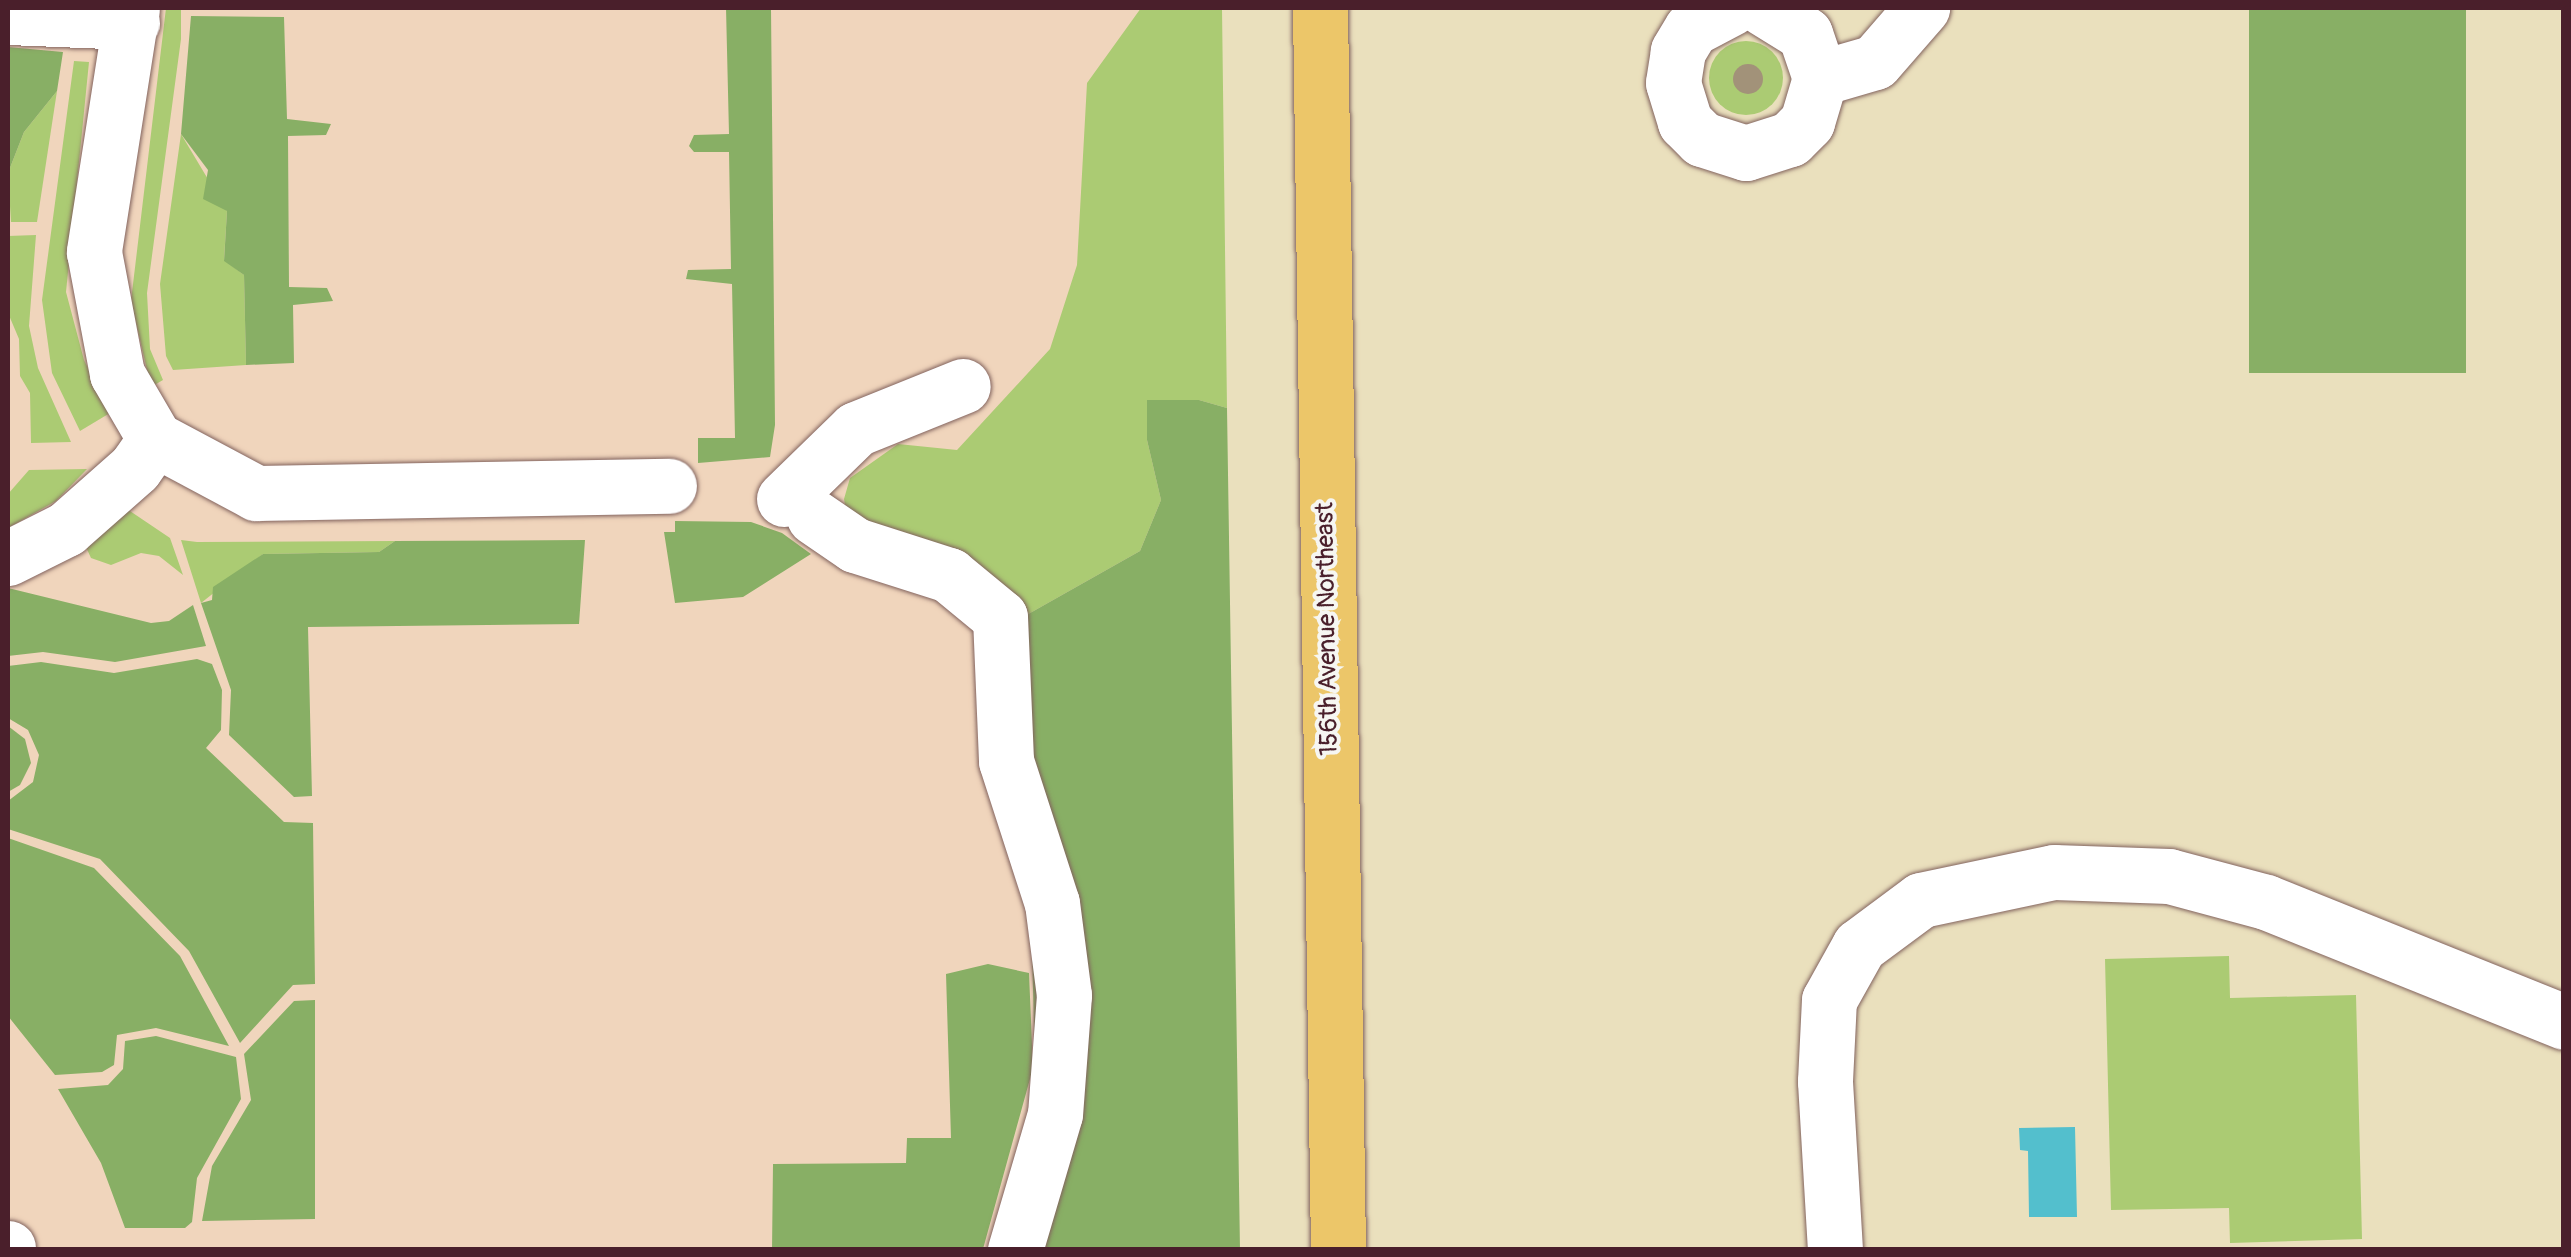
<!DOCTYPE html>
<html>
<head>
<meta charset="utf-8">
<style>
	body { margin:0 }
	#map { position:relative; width:2571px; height:1257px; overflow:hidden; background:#eae0bd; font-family:Pangolin,sans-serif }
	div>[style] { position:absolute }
	.built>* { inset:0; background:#f0d5bc; transform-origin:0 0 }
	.green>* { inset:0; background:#abcb73 }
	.round { border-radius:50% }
	.forest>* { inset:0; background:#88af65; transform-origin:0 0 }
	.water>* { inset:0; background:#53bfcd }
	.roads { filter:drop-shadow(0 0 2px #82635e) drop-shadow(0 0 2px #82635e) }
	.minor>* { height:55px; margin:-27.5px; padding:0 27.5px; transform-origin:27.5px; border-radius:27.5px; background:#fff }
	.major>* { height:55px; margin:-27.5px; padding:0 27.5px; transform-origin:27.5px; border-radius:27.5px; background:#ecc669 }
	.trees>* { width:30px; height:30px; margin:-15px; border-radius:50%; background:#a29279 }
	span { translate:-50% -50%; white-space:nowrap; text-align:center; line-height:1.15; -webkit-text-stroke:8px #f6f6f2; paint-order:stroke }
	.street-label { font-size:25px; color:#4a1f2b }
	.frame { position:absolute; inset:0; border:10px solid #4a1f2b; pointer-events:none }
</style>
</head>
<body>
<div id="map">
	<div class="built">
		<i style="left:8px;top:8px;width:1207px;height:1241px"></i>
	</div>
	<div class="green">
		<i style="clip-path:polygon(166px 8px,181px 8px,181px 39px,147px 293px,150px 349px,163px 380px,151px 387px,131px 301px)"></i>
		<i style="clip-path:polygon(1141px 8px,1222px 8px,1227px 408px,1199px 400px,1147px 440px,1161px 500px,1140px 551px,1023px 617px,846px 511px,844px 499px,850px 478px,898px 444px,957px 450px,1050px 349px,1077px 265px,1087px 83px)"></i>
		<i class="round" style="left:1709px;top:41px;width:74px;height:74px"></i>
		<i style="clip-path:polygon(74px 61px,89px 62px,66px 292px,84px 360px,110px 413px,80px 431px,52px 373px,42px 300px)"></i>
		<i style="clip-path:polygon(57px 91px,37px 222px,11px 222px,8px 173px,24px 132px)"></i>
		<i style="clip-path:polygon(181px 134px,227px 211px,224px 260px,244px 275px,246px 365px,173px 370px,166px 356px,160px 284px)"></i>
		<i style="clip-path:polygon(36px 235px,29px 326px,38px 368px,71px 442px,31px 443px,30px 393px,20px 376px,19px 339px,8px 313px,8px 236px)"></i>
		<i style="clip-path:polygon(87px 469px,56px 501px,8px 528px,8px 494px,29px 470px)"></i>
		<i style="clip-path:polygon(127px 509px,170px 538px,183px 575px,159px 556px,141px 553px,111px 565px,91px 558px,85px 545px)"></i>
		<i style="clip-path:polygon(181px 540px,197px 542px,395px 541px,379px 552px,263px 554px,201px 603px)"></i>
		<i style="clip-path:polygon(2229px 956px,2230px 998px,2356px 995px,2362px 1239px,2230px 1243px,2229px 1208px,2111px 1210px,2105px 959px)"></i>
	</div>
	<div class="forest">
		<i style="clip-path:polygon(726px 8px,771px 8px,775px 425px,770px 457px,698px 463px,698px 438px,735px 438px,732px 284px,686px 279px,688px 270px,731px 269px,729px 152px,694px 152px,689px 146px,694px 135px,729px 134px)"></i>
		<i style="left:2249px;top:8px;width:217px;height:365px"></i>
		<i style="clip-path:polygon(191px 16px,284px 17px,287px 119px,331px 124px,326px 135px,288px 136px,289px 287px,327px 288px,333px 301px,293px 305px,294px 363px,246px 365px,244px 275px,224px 261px,227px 211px,203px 199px,208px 170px,181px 134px)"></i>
		<i style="clip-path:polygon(8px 47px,63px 52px,57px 91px,24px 132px,8px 173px)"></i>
		<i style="clip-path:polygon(1147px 400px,1199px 400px,1227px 408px,1240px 1249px,1040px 1249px,1023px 617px,1140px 551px,1161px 500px,1147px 440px)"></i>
		<i style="clip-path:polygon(675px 521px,751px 522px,782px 533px,811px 554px,743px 597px,675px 603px,664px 532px,675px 532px)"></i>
		<i style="clip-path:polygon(585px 540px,579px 624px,308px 627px,312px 796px,294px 797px,229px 735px,231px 690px,201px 603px,212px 600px,213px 587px,263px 554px,379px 552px,395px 541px)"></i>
		<i style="clip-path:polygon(8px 588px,151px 623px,169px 621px,193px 605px,206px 646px,115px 662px,43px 652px,8px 656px)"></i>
		<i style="clip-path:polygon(197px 659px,212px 664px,222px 690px,221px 730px,206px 748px,284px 822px,313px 823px,315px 984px,293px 985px,240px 1043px,189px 951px,100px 859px,8px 829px,8px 801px,33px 782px,39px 755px,28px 730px,8px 718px,8px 666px,41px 662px,114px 673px)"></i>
		<i style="clip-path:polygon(8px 726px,25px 739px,31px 763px,20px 785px,8px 792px)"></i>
		<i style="clip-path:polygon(8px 838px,94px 868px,180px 956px,229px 1046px,156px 1028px,117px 1035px,114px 1065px,102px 1072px,55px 1075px,8px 1016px)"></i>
		<i style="clip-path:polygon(988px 964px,1029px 973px,1033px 1068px,983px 1249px,772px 1250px,773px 1164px,906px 1163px,907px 1138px,951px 1138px,946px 974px)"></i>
		<i style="clip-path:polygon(315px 1000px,315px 1219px,202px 1221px,212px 1166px,251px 1100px,244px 1054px,294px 1001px)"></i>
		<i style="clip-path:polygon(156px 1036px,236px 1057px,241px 1099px,197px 1178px,192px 1222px,185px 1228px,125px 1228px,101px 1163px,58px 1089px,108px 1085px,123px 1069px,125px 1041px)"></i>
	</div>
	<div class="water">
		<i style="clip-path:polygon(2075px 1127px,2077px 1217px,2029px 1217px,2028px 1151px,2020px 1150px,2019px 1128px)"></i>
	</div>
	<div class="roads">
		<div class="minor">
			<i style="left:132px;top:8px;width:247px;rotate:98.9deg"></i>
			<i style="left:94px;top:252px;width:124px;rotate:79.3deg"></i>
			<i style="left:117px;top:374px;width:75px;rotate:59.7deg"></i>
			<i style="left:155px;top:439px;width:115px;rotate:28.1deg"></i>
			<i style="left:256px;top:493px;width:413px;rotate:-1deg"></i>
			<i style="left:1731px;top:8px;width:45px;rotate:152.3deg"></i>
			<i style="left:1691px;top:29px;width:26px;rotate:121deg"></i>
			<i style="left:1678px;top:51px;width:32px;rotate:99deg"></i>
			<i style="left:1673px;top:83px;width:41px;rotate:72.9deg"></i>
			<i style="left:1685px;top:122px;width:24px;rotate:45deg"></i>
			<i style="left:1702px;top:139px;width:46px;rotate:17.7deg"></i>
			<i style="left:1746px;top:153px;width:46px;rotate:-17.7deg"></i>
			<i style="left:1790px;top:139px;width:24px;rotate:-45deg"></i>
			<i style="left:1807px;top:122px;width:46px;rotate:-73.5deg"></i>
			<i style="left:1820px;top:78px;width:46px;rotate:-108.8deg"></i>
			<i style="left:1805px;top:34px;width:49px;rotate:-148.2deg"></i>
			<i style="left:8px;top:17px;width:124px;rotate:2.3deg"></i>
			<i style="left:1820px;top:78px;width:57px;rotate:-16.2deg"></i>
			<i style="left:1875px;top:62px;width:72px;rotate:-49deg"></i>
			<i style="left:784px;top:499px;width:100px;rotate:-44.2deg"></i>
			<i style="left:856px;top:429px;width:115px;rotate:-21.9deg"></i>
			<i style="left:814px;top:517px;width:50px;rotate:34.3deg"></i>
			<i style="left:855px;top:545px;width:99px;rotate:17.7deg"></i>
			<i style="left:949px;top:575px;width:66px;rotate:39.5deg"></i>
			<i style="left:1000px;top:617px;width:144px;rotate:87.6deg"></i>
			<i style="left:1006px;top:761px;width:149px;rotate:72.1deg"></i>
			<i style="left:1052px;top:903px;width:93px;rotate:82.6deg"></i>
			<i style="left:1064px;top:995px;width:119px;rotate:94.3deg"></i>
			<i style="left:1055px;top:1114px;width:142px;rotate:106.4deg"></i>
			<i style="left:8px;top:558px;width:65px;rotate:-26.6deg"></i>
			<i style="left:66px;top:529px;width:92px;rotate:-41.5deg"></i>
			<i style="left:135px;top:468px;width:35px;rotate:-55deg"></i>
			<i style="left:8px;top:1248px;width:2px;rotate:90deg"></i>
			<i style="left:1835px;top:1250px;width:169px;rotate:-93.4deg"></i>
			<i style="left:1825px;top:1081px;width:81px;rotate:-87.2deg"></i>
			<i style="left:1829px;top:1000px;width:62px;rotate:-60.9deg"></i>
			<i style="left:1859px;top:946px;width:77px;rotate:-36.6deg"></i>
			<i style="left:1921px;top:900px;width:136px;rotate:-11.9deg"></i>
			<i style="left:2054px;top:872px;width:115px;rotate:2deg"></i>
			<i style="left:2169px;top:876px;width:100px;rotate:15deg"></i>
			<i style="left:2266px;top:902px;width:321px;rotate:21.9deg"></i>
		</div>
		<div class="major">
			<i style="left:1320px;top:8px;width:1242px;rotate:89.17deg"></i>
		</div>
	</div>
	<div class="trees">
		<i style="left:1748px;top:79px"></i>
	</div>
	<div class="street-label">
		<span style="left:1328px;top:629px;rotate:-91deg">156th Avenue Northeast</span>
	</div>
	<div class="frame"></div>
</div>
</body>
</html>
